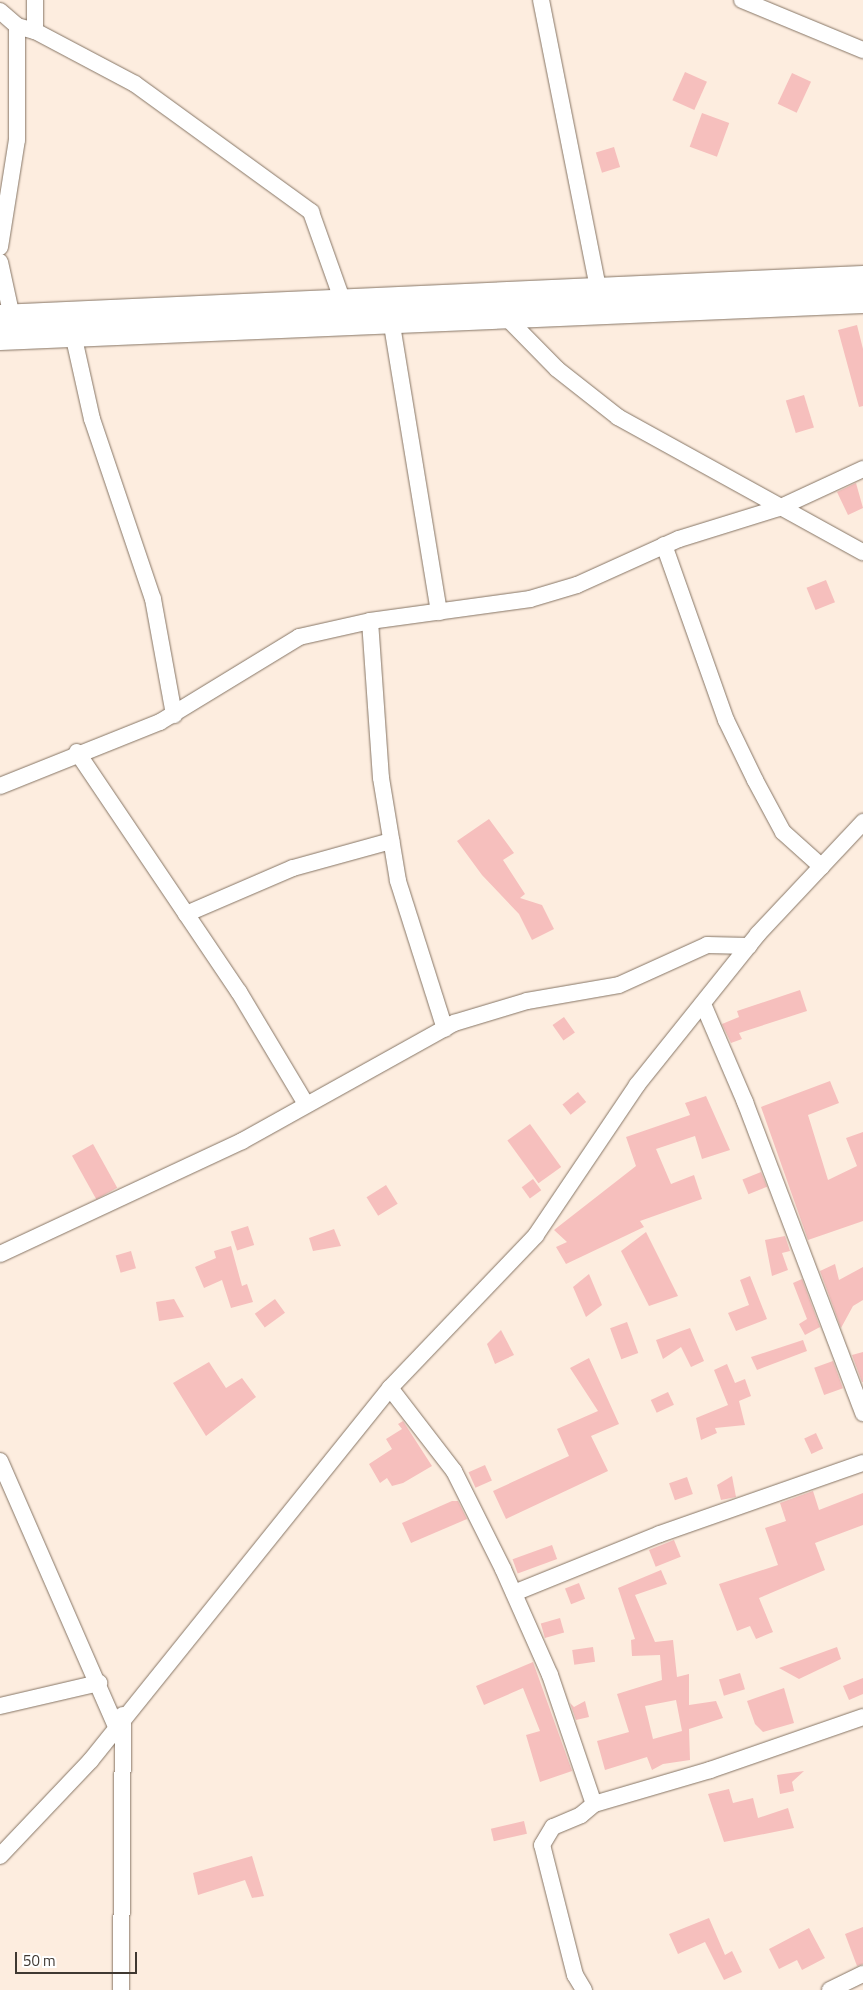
<!DOCTYPE html>
<html>
<head>
<meta charset="utf-8">
<style>
	body { margin:0 }
	#map { position:relative; width:863px; height:1990px; overflow:hidden; background:#fdeddf; font-family:"Titillium Web",sans-serif }
	div>[style] { position:absolute }
	.building>* { inset:0; background:#f6bfbd; transform-origin:0 0 }
	.roads { filter:drop-shadow(0 0 1px #867565) drop-shadow(0 0 1px #867565) }
	.street>* { height:16px; margin:-8px; padding:0 8px; transform-origin:8px; border-radius:8px; background:#fff }
	.primary>* { height:26px; margin:-13px; padding:0 13px; transform-origin:13px; border-radius:13px; background:#fff }
	span { translate:-50% -50%; white-space:nowrap; text-align:center; line-height:1.15; -webkit-text-stroke:4px #fff; paint-order:stroke }
	.scale { position:absolute; left:15px; top:1952px; width:122px; height:22px; box-sizing:border-box; border:2px solid #3f3831; border-top:0; padding-left:6px; font-size:15px; line-height:18px; white-space:nowrap; color:#3f3831; -webkit-text-stroke:4px #fff; paint-order:stroke }
</style>
</head>
<body>
<div id="map">
	<div class="building">
		<i style="left:685px;top:72px;width:24px;height:31px;rotate:24deg"></i>
		<i style="left:792px;top:73px;width:21px;height:34px;rotate:25deg"></i>
		<i style="left:702px;top:113px;width:29px;height:36px;rotate:20deg"></i>
		<i style="left:614px;top:147px;width:21px;height:19px;rotate:73deg"></i>
		<i style="clip-path:polygon(857px 325px,863px 349px,863px 406px,859px 407px,838px 330px)"></i>
		<i style="left:804px;top:395px;width:34px;height:19px;rotate:73deg"></i>
		<i style="clip-path:polygon(856px 483px,863px 508px,848px 515px,837px 492px)"></i>
		<i style="left:826px;top:580px;width:24px;height:21px;rotate:68deg"></i>
		<i style="clip-path:polygon(489px 819px,514px 853px,503px 860px,525px 894px,520px 898px,542px 905px,554px 929px,532px 940px,519px 914px,482px 875px,457px 841px)"></i>
		<i style="clip-path:polygon(800px 990px,807px 1011px,739px 1033px,742px 1039px,731px 1043px,722px 1024px,739px 1017px,737px 1011px)"></i>
		<i style="left:564px;top:1017px;width:19px;height:14px;rotate:55deg"></i>
		<i style="clip-path:polygon(830px 1081px,839px 1103px,808px 1115px,828px 1180px,857px 1166px,846px 1138px,863px 1132px,863px 1221px,808px 1240px,761px 1107px)"></i>
		<i style="left:578px;top:1092px;width:13px;height:20px;rotate:51deg"></i>
		<i style="clip-path:polygon(706px 1096px,730px 1150px,702px 1159px,695px 1136px,656px 1149px,671px 1184px,694px 1175px,702px 1199px,640px 1221px,644px 1227px,566px 1264px,556px 1247px,567px 1242px,554px 1230px,636px 1166px,626px 1137px,690px 1115px,685px 1103px)"></i>
		<i style="left:530px;top:1124px;width:53px;height:28px;rotate:54deg"></i>
		<i style="left:93px;top:1144px;width:50px;height:24px;rotate:61deg"></i>
		<i style="left:761px;top:1172px;width:16px;height:20px;rotate:68deg"></i>
		<i style="left:533px;top:1179px;width:14px;height:14px;rotate:54deg"></i>
		<i style="left:386px;top:1185px;width:22px;height:23px;rotate:58deg"></i>
		<i style="left:248px;top:1226px;width:20px;height:18px;rotate:72deg"></i>
		<i style="clip-path:polygon(334px 1229px,341px 1246px,313px 1251px,309px 1238px)"></i>
		<i style="clip-path:polygon(646px 1232px,678px 1296px,649px 1306px,621px 1251px)"></i>
		<i style="clip-path:polygon(785px 1236px,790px 1251px,782px 1253px,788px 1270px,772px 1276px,765px 1240px)"></i>
		<i style="clip-path:polygon(231px 1246px,242px 1286px,247px 1284px,253px 1302px,231px 1308px,222px 1280px,204px 1288px,195px 1267px,216px 1258px,214px 1251px)"></i>
		<i style="left:131px;top:1251px;width:18px;height:16px;rotate:74deg"></i>
		<i style="clip-path:polygon(835px 1264px,839px 1280px,863px 1267px,863px 1300px,853px 1306px,841px 1328px,820px 1271px)"></i>
		<i style="clip-path:polygon(589px 1274px,602px 1305px,586px 1317px,573px 1287px)"></i>
		<i style="clip-path:polygon(750px 1276px,767px 1319px,736px 1331px,728px 1313px,749px 1305px,740px 1280px)"></i>
		<i style="clip-path:polygon(802px 1279px,820px 1327px,805px 1335px,799px 1324px,807px 1319px,793px 1283px)"></i>
		<i style="clip-path:polygon(174px 1299px,184px 1317px,159px 1321px,156px 1302px)"></i>
		<i style="left:275px;top:1299px;width:17px;height:25px;rotate:54deg"></i>
		<i style="left:627px;top:1322px;width:33px;height:18px;rotate:70deg"></i>
		<i style="clip-path:polygon(690px 1328px,704px 1361px,691px 1367px,681px 1347px,663px 1359px,656px 1340px)"></i>
		<i style="clip-path:polygon(501px 1330px,514px 1355px,495px 1364px,487px 1344px)"></i>
		<i style="clip-path:polygon(803px 1340px,807px 1351px,757px 1370px,751px 1357px)"></i>
		<i style="clip-path:polygon(863px 1352px,863px 1382px,862px 1382px,852px 1355px)"></i>
		<i style="clip-path:polygon(589px 1358px,619px 1424px,591px 1436px,608px 1471px,506px 1519px,493px 1491px,569px 1456px,557px 1429px,598px 1411px,570px 1368px)"></i>
		<i style="left:833px;top:1361px;width:29px;height:20px;rotate:70deg"></i>
		<i style="clip-path:polygon(209px 1362px,226px 1388px,242px 1378px,256px 1397px,206px 1436px,173px 1383px)"></i>
		<i style="clip-path:polygon(727px 1364px,735px 1383px,745px 1379px,751px 1396px,739px 1401px,745px 1425px,715px 1428px,717px 1433px,701px 1440px,696px 1418px,728px 1405px,714px 1370px)"></i>
		<i style="left:668px;top:1392px;width:14px;height:19px;rotate:65deg"></i>
		<i style="clip-path:polygon(403px 1421px,432px 1466px,403px 1483px,392px 1486px,387px 1478px,380px 1483px,369px 1464px,392px 1449px,386px 1439px,402px 1429px,398px 1424px)"></i>
		<i style="left:816px;top:1433px;width:17px;height:13px;rotate:65deg"></i>
		<i style="left:485px;top:1465px;width:17px;height:18px;rotate:66deg"></i>
		<i style="clip-path:polygon(732px 1476px,736px 1497px,721px 1500px,717px 1485px)"></i>
		<i style="left:687px;top:1477px;width:18px;height:19px;rotate:71deg"></i>
		<i style="clip-path:polygon(813px 1491px,819px 1510px,863px 1493px,863px 1525px,815px 1543px,825px 1570px,759px 1598px,773px 1632px,756px 1639px,750px 1626px,737px 1631px,719px 1584px,778px 1565px,765px 1528px,786px 1521px,780px 1503px)"></i>
		<i style="clip-path:polygon(452px 1501px,458px 1501px,467px 1519px,411px 1543px,402px 1523px)"></i>
		<i style="left:674px;top:1540px;width:18px;height:27px;rotate:68deg"></i>
		<i style="left:552px;top:1545px;width:15px;height:42px;rotate:70deg"></i>
		<i style="clip-path:polygon(evenodd,661px 1570px,667px 1584px,635px 1595px,655px 1642px,673px 1640px,677px 1677px,689px 1674px,689px 1705px,716px 1701px,723px 1718px,689px 1729px,690px 1760px,663px 1764px,652px 1770px,647px 1757px,605px 1770px,597px 1741px,629px 1732px,617px 1694px,662px 1680px,660px 1655px,632px 1656px,631px 1640px,635px 1639px,618px 1588px,661px 1570px,676px 1700px,682px 1731px,653px 1739px,645px 1706px,676px 1700px)"></i>
		<i style="left:579px;top:1583px;width:17px;height:15px;rotate:69deg"></i>
		<i style="left:560px;top:1618px;width:15px;height:20px;rotate:74deg"></i>
		<i style="left:593px;top:1647px;width:15px;height:21px;rotate:82deg"></i>
		<i style="clip-path:polygon(837px 1647px,841px 1659px,799px 1679px,779px 1668px)"></i>
		<i style="clip-path:polygon(533px 1662px,572px 1771px,540px 1782px,526px 1735px,540px 1731px,523px 1688px,484px 1705px,476px 1686px)"></i>
		<i style="left:740px;top:1673px;width:17px;height:22px;rotate:73deg"></i>
		<i style="clip-path:polygon(863px 1678px,863px 1694px,849px 1700px,843px 1686px)"></i>
		<i style="clip-path:polygon(784px 1688px,794px 1723px,763px 1732px,755px 1724px,747px 1701px)"></i>
		<i style="clip-path:polygon(585px 1701px,589px 1717px,576px 1720px,570px 1703px,574px 1707px)"></i>
		<i style="clip-path:polygon(804px 1771px,792px 1782px,794px 1791px,780px 1794px,777px 1775px)"></i>
		<i style="clip-path:polygon(729px 1789px,733px 1803px,753px 1798px,758px 1818px,788px 1808px,794px 1828px,724px 1842px,708px 1794px)"></i>
		<i style="left:524px;top:1821px;width:13px;height:34px;rotate:77deg"></i>
		<i style="clip-path:polygon(252px 1856px,264px 1896px,252px 1898px,245px 1880px,198px 1895px,193px 1873px)"></i>
		<i style="clip-path:polygon(709px 1918px,725px 1955px,732px 1951px,742px 1972px,724px 1980px,705px 1942px,678px 1954px,669px 1934px)"></i>
		<i style="clip-path:polygon(863px 1927px,863px 1964px,857px 1966px,845px 1934px)"></i>
		<i style="clip-path:polygon(809px 1928px,825px 1958px,802px 1970px,797px 1960px,779px 1969px,769px 1949px)"></i>
	</div>
	<div class="roads">
		<div class="street">
			<i style="left:35px;top:0;width:31px;rotate:90deg"></i>
			<i style="left:541px;top:0;width:294px;rotate:78.8deg"></i>
			<i style="left:742px;top:0;width:131px;rotate:22.5deg"></i>
			<i style="left:0;top:11px;width:23px;rotate:41deg"></i>
			<i style="left:17px;top:26px;width:19px;rotate:16deg"></i>
			<i style="left:35px;top:31px;width:113px;rotate:27.9deg"></i>
			<i style="left:135px;top:84px;width:218px;rotate:36deg"></i>
			<i style="left:311px;top:212px;width:92px;rotate:70.4deg"></i>
			<i style="left:0;top:247px;width:108px;rotate:-81deg"></i>
			<i style="left:17px;top:140px;width:114px;rotate:-90deg"></i>
			<i style="left:0;top:262px;width:56px;rotate:77.7deg"></i>
			<i style="left:503px;top:314px;width:77px;rotate:45.5deg"></i>
			<i style="left:557px;top:369px;width:78px;rotate:38.2deg"></i>
			<i style="left:618px;top:417px;width:280px;rotate:28.9deg"></i>
			<i style="left:391px;top:319px;width:297px;rotate:80.7deg"></i>
			<i style="left:73px;top:334px;width:87px;rotate:77.4deg"></i>
			<i style="left:92px;top:419px;width:190px;rotate:71.3deg"></i>
			<i style="left:153px;top:599px;width:118px;rotate:79.7deg"></i>
			<i style="left:664px;top:545px;width:186px;rotate:70.5deg"></i>
			<i style="left:726px;top:720px;width:67px;rotate:64.2deg"></i>
			<i style="left:755px;top:780px;width:59px;rotate:61.7deg"></i>
			<i style="left:783px;top:832px;width:52px;rotate:41.9deg"></i>
			<i style="left:370px;top:621px;width:157px;rotate:86deg"></i>
			<i style="left:381px;top:778px;width:104px;rotate:80.6deg"></i>
			<i style="left:398px;top:881px;width:155px;rotate:72.4deg"></i>
			<i style="left:77px;top:752px;width:290px;rotate:56deg"></i>
			<i style="left:239px;top:992px;width:131px;rotate:59.1deg"></i>
			<i style="left:0;top:786px;width:172px;rotate:-21.8deg"></i>
			<i style="left:160px;top:722px;width:163px;rotate:-31.4deg"></i>
			<i style="left:299px;top:637px;width:73px;rotate:-12.7deg"></i>
			<i style="left:370px;top:621px;width:162px;rotate:-7.8deg"></i>
			<i style="left:530px;top:599px;width:49px;rotate:-16.6deg"></i>
			<i style="left:577px;top:585px;width:112px;rotate:-24.3deg"></i>
			<i style="left:679px;top:539px;width:105px;rotate:-17.2deg"></i>
			<i style="left:779px;top:508px;width:93px;rotate:-24.9deg"></i>
			<i style="left:186px;top:914px;width:116px;rotate:-23.3deg"></i>
			<i style="left:293px;top:868px;width:102px;rotate:-15.4deg"></i>
			<i style="left:703px;top:1004px;width:107px;rotate:66.8deg"></i>
			<i style="left:745px;top:1102px;width:333px;rotate:69.2deg"></i>
			<i style="left:0;top:1254px;width:267px;rotate:-25deg"></i>
			<i style="left:242px;top:1141px;width:243px;rotate:-29.1deg"></i>
			<i style="left:454px;top:1023px;width:76px;rotate:-16.8deg"></i>
			<i style="left:527px;top:1001px;width:93px;rotate:-9.9deg"></i>
			<i style="left:619px;top:985px;width:97px;rotate:-24.4deg"></i>
			<i style="left:707px;top:945px;width:42px;rotate:1.4deg"></i>
			<i style="left:390px;top:1388px;width:105px;rotate:52.4deg"></i>
			<i style="left:454px;top:1471px;width:110px;rotate:63.4deg"></i>
			<i style="left:503px;top:1569px;width:116px;rotate:66.1deg"></i>
			<i style="left:550px;top:1675px;width:136px;rotate:71.2deg"></i>
			<i style="left:0;top:1461px;width:289px;rotate:66.4deg"></i>
			<i style="left:514px;top:1593px;width:157px;rotate:-22deg"></i>
			<i style="left:660px;top:1534px;width:215px;rotate:-19.3deg"></i>
			<i style="left:0;top:1706px;width:102px;rotate:-13.1deg"></i>
			<i style="left:0;top:1856px;width:132px;rotate:-46.5deg"></i>
			<i style="left:91px;top:1760px;width:477px;rotate:-51.2deg"></i>
			<i style="left:390px;top:1388px;width:211px;rotate:-46.3deg"></i>
			<i style="left:536px;top:1235px;width:181px;rotate:-56deg"></i>
			<i style="left:637px;top:1085px;width:193px;rotate:-51.3deg"></i>
			<i style="left:758px;top:934px;width:154px;rotate:-46.8deg"></i>
			<i style="left:121px;top:1990px;width:275px;rotate:-89.6deg"></i>
			<i style="left:584px;top:1990px;width:17px;rotate:-121deg"></i>
			<i style="left:575px;top:1975px;width:134px;rotate:-104.2deg"></i>
			<i style="left:542px;top:1845px;width:21px;rotate:-59deg"></i>
			<i style="left:553px;top:1827px;width:30px;rotate:-23deg"></i>
			<i style="left:581px;top:1815px;width:17px;rotate:-40deg"></i>
			<i style="left:594px;top:1804px;width:121px;rotate:-16.3deg"></i>
			<i style="left:710px;top:1770px;width:162px;rotate:-19.1deg"></i>
			<i style="left:830px;top:1990px;width:37px;rotate:-26deg"></i>
		</div>
		<div class="primary">
			<i style="left:0;top:318px;width:864px;rotate:-2.59deg"></i>
			<i style="left:0;top:337px;width:864px;rotate:-2.45deg"></i>
		</div>
	</div>
	<div class="scale">50 m</div>
</div>
</body>
</html>
